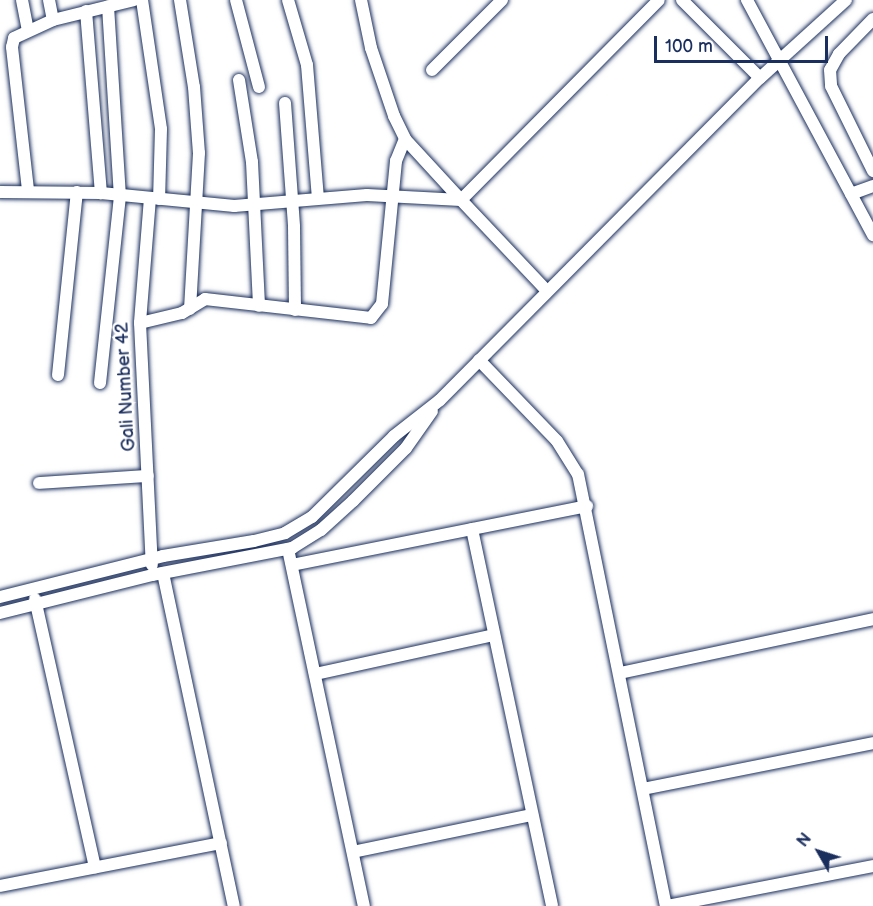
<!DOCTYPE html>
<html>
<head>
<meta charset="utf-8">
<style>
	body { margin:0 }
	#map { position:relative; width:873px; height:906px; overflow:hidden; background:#fff; font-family:"Balsamiq Sans",sans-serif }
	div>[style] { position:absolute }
	.roads { filter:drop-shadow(0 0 2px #1b2f5e) drop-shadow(0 0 2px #1b2f5e) }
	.minor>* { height:12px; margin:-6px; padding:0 6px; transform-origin:6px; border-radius:6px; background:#fff }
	span { translate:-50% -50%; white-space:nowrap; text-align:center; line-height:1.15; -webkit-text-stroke:4.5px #fff; paint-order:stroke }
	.street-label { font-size:18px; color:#1b2f5e }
	.north { position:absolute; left:789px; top:822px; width:60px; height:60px; -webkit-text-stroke:4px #fff; paint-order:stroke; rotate:309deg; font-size:16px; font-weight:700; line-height:24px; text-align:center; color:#1b2f5e }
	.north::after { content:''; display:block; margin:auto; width:21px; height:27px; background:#1b2f5e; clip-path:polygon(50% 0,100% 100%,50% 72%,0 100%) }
	.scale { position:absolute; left:654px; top:36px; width:174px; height:27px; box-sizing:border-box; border:3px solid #1b2f5e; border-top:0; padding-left:8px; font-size:18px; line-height:21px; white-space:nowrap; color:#1b2f5e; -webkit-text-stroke:4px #fff; paint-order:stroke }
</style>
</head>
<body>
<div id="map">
	<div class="roads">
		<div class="minor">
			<i style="left:22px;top:0;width:31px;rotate:79deg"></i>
			<i style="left:49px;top:0;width:20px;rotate:79deg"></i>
			<i style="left:142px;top:0;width:130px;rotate:81.6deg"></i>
			<i style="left:161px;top:129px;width:70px;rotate:91.6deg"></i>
			<i style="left:180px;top:0;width:88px;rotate:80.9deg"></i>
			<i style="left:194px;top:87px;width:66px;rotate:85.7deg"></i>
			<i style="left:199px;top:153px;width:156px;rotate:93.3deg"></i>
			<i style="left:236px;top:0;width:90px;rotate:75.2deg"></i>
			<i style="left:288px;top:0;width:68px;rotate:73.7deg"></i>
			<i style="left:307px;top:65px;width:133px;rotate:85.3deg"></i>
			<i style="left:361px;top:0;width:49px;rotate:78.2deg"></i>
			<i style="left:371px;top:48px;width:72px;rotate:71.3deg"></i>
			<i style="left:394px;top:116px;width:25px;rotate:64deg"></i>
			<i style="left:405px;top:139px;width:83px;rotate:47.4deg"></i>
			<i style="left:682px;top:0;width:110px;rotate:45deg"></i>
			<i style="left:747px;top:0;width:267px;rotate:61.8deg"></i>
			<i style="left:86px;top:11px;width:183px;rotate:85.3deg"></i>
			<i style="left:873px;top:19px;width:49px;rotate:134.2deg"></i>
			<i style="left:839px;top:54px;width:18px;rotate:119deg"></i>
			<i style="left:830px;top:70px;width:16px;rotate:86deg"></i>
			<i style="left:831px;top:86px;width:95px;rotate:63.7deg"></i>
			<i style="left:432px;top:70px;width:99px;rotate:-45deg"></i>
			<i style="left:239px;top:80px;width:83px;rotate:81deg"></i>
			<i style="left:252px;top:162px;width:144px;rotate:87.2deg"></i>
			<i style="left:285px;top:103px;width:124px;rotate:85.8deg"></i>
			<i style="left:294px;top:227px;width:83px;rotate:89.3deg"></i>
			<i style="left:28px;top:190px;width:144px;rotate:-96.4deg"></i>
			<i style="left:12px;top:47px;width:9px;rotate:-77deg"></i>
			<i style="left:14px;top:38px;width:43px;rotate:-24.8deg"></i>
			<i style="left:53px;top:20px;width:83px;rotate:-13.9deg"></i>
			<i style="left:0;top:192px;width:101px;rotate:0.6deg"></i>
			<i style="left:101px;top:193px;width:134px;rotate:5.6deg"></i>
			<i style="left:234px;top:206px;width:133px;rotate:-4.7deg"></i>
			<i style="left:367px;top:195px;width:94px;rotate:3deg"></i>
			<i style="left:851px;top:194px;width:23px;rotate:-20deg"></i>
			<i style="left:150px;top:198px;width:125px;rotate:94.6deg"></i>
			<i style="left:140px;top:323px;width:242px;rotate:87.2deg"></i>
			<i style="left:547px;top:291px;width:125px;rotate:-133.4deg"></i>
			<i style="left:461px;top:200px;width:281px;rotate:-45.3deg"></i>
			<i style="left:140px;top:323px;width:43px;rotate:-13.4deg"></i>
			<i style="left:182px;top:313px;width:27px;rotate:-31deg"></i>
			<i style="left:205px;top:299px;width:167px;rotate:6.5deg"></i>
			<i style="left:371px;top:318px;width:18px;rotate:-52deg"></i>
			<i style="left:382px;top:304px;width:144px;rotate:-84.4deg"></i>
			<i style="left:396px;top:161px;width:24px;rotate:-68deg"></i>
			<i style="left:479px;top:360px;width:112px;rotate:46.1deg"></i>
			<i style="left:557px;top:441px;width:39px;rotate:58deg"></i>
			<i style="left:578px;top:474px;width:441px;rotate:78.5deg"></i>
			<i style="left:58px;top:375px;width:184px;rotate:-84.1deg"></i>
			<i style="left:100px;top:383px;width:187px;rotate:-83.9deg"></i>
			<i style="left:120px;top:197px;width:191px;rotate:-93.6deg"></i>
			<i style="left:39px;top:483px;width:109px;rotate:-3.7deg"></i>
			<i style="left:472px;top:529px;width:385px;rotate:78deg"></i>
			<i style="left:288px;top:549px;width:365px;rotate:78deg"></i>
			<i style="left:292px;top:565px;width:301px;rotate:-11.3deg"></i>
			<i style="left:163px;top:573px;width:340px;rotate:78deg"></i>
			<i style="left:0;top:597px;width:168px;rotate:-14.1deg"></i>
			<i style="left:163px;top:556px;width:92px;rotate:-9.4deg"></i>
			<i style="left:254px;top:541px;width:32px;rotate:-14deg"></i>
			<i style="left:285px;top:533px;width:31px;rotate:-31deg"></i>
			<i style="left:312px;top:517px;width:115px;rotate:-44.6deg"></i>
			<i style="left:394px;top:436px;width:58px;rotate:-38deg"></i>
			<i style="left:440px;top:400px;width:454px;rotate:-45.2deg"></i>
			<i style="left:760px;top:78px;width:116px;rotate:-42.2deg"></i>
			<i style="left:35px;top:599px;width:275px;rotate:77.4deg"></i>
			<i style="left:0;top:613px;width:157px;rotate:-14deg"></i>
			<i style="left:152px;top:575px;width:143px;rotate:-10.9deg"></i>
			<i style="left:292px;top:548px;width:34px;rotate:-32deg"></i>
			<i style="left:321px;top:530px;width:43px;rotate:-42.2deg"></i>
			<i style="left:353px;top:501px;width:75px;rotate:-45deg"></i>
			<i style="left:406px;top:448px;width:45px;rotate:-54.9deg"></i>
			<i style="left:620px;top:673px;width:259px;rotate:-12deg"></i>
			<i style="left:315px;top:674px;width:183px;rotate:-12.3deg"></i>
			<i style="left:643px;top:789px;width:235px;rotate:-11.3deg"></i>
			<i style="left:353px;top:852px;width:183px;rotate:-11.7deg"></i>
			<i style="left:0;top:886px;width:225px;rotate:-11deg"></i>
			<i style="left:667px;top:906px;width:210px;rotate:-11deg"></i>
		</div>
	</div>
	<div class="street-label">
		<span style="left:126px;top:387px;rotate:-93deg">Gali Number 42</span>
	</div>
	<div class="north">N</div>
	<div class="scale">100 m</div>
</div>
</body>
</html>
